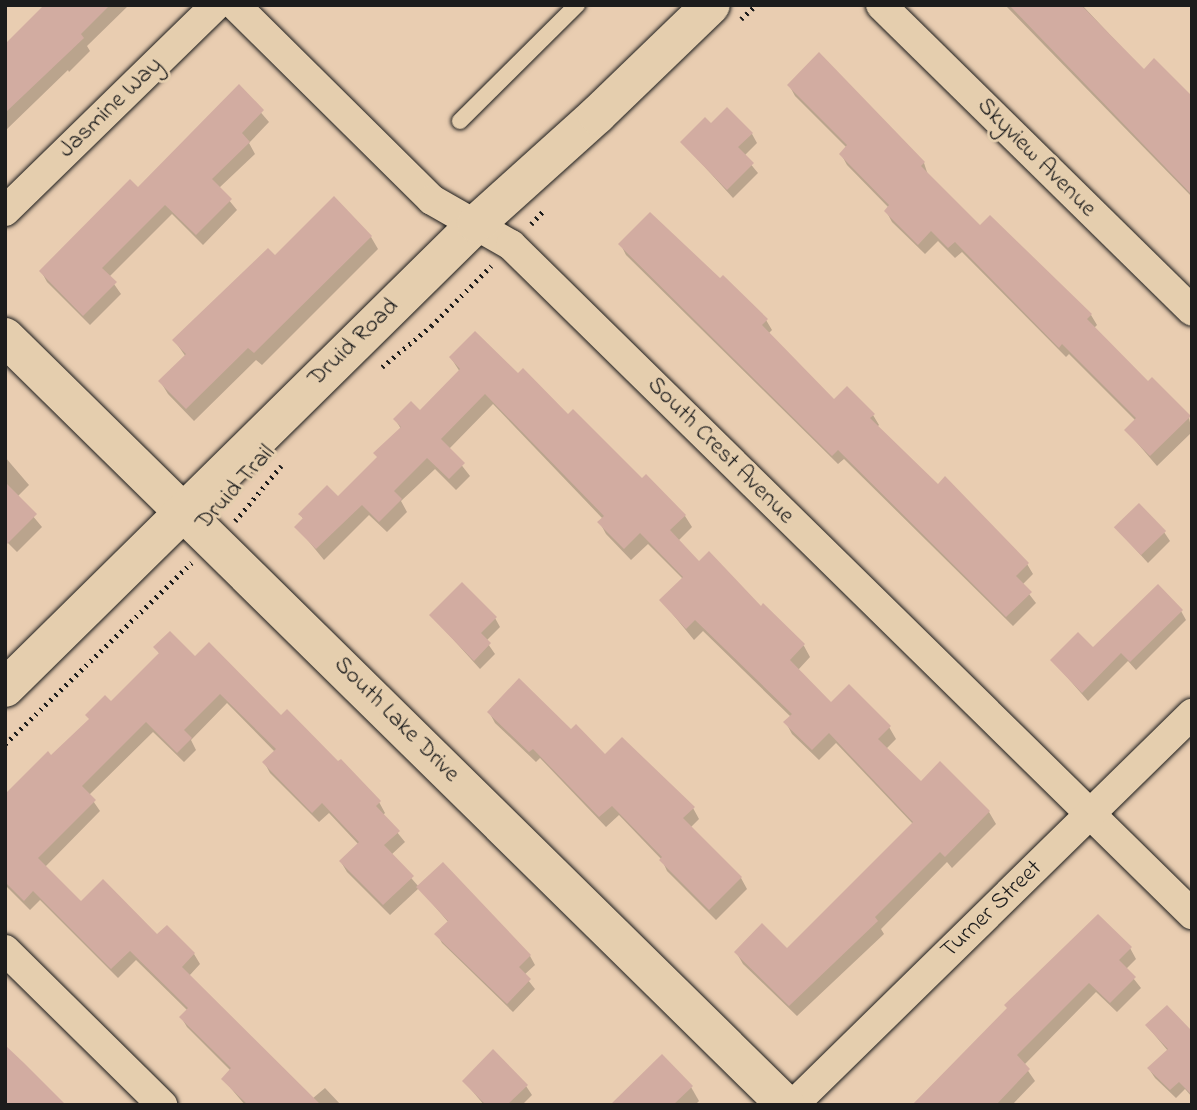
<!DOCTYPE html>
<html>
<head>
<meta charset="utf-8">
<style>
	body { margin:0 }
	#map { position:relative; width:1197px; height:1110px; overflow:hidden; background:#e9cdb1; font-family:"Indie Flower",sans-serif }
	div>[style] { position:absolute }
	.shadow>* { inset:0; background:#0003 }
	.building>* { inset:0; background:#d2aca1; transform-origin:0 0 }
	.path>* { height:4.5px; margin-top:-2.25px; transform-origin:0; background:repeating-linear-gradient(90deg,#1c1c1c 0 2px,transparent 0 7px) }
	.roads { filter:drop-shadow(0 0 2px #1c1c1c) drop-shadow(0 0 2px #1c1c1c) }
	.lane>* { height:16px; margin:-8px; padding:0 8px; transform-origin:8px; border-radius:8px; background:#e5ceae }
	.street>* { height:30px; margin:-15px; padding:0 15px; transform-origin:15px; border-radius:15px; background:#e5ceae }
	.secondary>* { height:38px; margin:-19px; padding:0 19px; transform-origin:19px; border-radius:19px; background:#e5ceae }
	span { translate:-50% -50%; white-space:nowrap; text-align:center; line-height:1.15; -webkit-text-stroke:6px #e5ceae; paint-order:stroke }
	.street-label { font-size:24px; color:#1c1c1c }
	.frame { position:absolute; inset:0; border:7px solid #1c1c1c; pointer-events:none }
</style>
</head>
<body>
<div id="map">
	<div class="shadow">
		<i style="clip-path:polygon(47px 5px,129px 5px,87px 46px,90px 51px,69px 72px,68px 70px,5px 131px,5px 46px)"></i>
		<i style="clip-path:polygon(1005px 5px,1082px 5px,1144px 71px,1192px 98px,1192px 197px)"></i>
		<i style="clip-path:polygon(789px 85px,924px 163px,928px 175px,980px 228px,1091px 315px,1097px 325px,1094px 328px,1148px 384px,1152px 379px,1189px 418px,1192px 432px,1157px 466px,1126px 430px,1136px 421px,1069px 354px,1066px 357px,962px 252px,955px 258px,938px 241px,925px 254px,892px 222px,886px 211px,889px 208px,847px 165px,841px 154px,847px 148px,795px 96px)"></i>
		<i style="clip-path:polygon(239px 87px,269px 122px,249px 143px,255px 154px,219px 188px,237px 210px,203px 245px,172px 214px,109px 277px,121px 294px,90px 325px,47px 282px,41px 271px,138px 190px)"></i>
		<i style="clip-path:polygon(711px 126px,752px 134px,757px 143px,744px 156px,758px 173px,733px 198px,682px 142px)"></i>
		<i style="clip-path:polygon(371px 237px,378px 249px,262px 365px,256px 360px,194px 421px,168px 394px,160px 381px,186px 357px,174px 340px,275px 258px)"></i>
		<i style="clip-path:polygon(621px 245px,720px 281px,766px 320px,772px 330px,768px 334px,834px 401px,873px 415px,879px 425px,877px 427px,938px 486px,1027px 564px,1033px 574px,1022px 585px,1036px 603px,1013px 626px,844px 459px,838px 464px,626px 255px)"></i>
		<i style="clip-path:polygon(451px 358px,518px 376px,685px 516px,692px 527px,678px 541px,699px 564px,761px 608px,763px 606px,804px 646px,810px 657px,798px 670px,831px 704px,889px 727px,896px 739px,886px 749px,921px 784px,989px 812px,996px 824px,952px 868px,947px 862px,881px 929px,884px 934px,797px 1016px,743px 964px,736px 952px,787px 950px,913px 824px,836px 743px,819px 760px,792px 734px,786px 723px,791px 717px,703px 631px,694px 640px,661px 600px,683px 579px,648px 544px,631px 560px,606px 534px,600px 523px,603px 519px,493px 404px,449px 449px,470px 476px,456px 490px,435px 469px,401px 501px,407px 512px,387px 532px,369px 515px,324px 560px,297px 527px,304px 520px,300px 514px,338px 499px,378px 458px,401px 429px,395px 419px,420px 413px,460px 372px)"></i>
		<i style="clip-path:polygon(5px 457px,29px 485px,17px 497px,42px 527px,17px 552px,5px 540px)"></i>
		<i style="clip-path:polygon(1116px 528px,1164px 532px,1170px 541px,1148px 563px)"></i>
		<i style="clip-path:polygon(1181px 611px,1186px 620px,1136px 670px,1128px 661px,1088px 701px,1052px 660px,1093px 650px)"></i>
		<i style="clip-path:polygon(431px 615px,495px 618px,500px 627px,486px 641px,495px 654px,480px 669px)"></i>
		<i style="clip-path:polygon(156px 648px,195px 659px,281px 718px,379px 802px,385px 813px,383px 815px,405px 842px,391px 855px,419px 887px,530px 956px,535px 965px,524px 975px,535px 989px,513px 1012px,442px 943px,437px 934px,449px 923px,419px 888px,390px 915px,347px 872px,341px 862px,359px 845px,329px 813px,319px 822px,270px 773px,264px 762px,275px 752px,227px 703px,191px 740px,196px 750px,184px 762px,153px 732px,89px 795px,100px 811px,45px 867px,81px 904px,194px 954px,200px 964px,189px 976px,312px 1099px,325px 1088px,341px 1105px,245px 1105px,223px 1079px,231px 1071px,187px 1027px,181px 1017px,188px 1011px,136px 960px,118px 978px,40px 900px,30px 910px,5px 885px,5px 797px,111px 703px,160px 655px)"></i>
		<i style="clip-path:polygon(489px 712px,571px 731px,605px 756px,693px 808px,699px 819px,690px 828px,741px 878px,747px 889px,716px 920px,667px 871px,662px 860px,619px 815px,606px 827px,540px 758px,536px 762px,495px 723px)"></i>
		<i style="clip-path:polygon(1130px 948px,1136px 959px,1126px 969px,1141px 988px,1117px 1012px,1096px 992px,1024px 1065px,1035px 1081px,1012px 1105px,913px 1105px)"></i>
		<i style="clip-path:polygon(1147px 1026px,1192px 1033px,1192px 1097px,1185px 1089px,1176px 1098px,1155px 1078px,1149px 1069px,1168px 1051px)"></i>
		<i style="clip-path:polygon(464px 1081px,526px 1086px,532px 1095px,522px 1105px,484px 1105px)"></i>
		<i style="clip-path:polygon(691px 1087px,699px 1101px,695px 1105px,612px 1105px)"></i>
	</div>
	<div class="building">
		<i style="clip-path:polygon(44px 5px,110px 5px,81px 34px,84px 38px,5px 113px,5px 44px)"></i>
		<i style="clip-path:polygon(1009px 5px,1081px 5px,1144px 69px,1154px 58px,1192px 96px,1192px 195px)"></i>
		<i style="clip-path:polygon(819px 52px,925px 162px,921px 166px,980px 225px,990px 215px,1092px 314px,1087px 319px,1148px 381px,1152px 377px,1191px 416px,1150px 456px,1124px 430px,1136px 418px,1062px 344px,1059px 348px,955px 242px,948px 248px,931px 231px,918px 245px,884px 211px,889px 205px,839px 154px,847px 145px,787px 85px)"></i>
		<i style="clip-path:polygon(239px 84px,264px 110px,242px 133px,250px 142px,212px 179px,232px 199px,196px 235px,165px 205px,102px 268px,117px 282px,83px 316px,39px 271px,130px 179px,138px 187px)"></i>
		<i style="clip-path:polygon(727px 107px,753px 133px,738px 147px,754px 163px,727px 190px,680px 142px,705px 117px,711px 123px)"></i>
		<i style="clip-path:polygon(334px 196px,372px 236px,254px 353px,248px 348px,186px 409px,158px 381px,186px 354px,172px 340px,268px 248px,275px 255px)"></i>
		<i style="clip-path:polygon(650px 212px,720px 278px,723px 275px,768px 319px,762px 325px,834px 399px,847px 386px,875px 414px,870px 418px,938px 484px,945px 476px,1029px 563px,1016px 576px,1032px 592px,1006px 617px,838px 450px,832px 456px,618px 244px)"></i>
		<i style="clip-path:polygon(475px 331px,518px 373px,523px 368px,568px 414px,573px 409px,642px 478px,646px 474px,686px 515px,670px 530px,699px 561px,709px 551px,761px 606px,763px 603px,805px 644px,790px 660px,831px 702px,849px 684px,891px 726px,878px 739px,921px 781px,940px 761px,990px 811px,945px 857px,940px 852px,875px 917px,878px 921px,789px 1006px,734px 952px,762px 923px,787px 948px,913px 822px,829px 733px,812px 750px,783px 722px,792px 714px,695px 620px,686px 629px,659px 600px,683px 577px,640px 533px,624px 549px,597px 522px,604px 516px,485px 394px,441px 439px,465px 463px,449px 479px,427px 458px,394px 491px,402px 499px,379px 522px,362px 505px,316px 549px,294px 527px,303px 518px,298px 514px,327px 485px,338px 496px,377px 457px,373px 453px,401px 427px,393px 419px,411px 401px,420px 410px,460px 369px,449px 357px)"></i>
		<i style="clip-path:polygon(5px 482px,37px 514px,5px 546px)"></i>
		<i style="left:1139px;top:503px;width:39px;height:35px;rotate:46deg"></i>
		<i style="clip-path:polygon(462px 582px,497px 617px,481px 633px,491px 643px,474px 661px,429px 615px)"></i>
		<i style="clip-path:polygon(1158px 584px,1183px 610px,1130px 662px,1121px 653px,1082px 693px,1050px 660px,1078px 632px,1093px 647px)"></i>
		<i style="clip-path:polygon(170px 631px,195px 656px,209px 642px,281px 715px,287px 709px,338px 761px,341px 759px,381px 801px,376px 806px,400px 831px,384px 845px,414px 876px,383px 905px,339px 861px,359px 842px,322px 803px,312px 813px,262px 762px,276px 749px,220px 694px,184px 730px,192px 738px,177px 753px,146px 722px,82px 786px,96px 800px,38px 858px,81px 901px,103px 879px,157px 934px,167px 925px,195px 953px,182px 967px,321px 1105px,248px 1105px,221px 1079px,231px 1068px,179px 1017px,188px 1008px,130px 951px,111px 969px,33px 891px,24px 901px,5px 882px,5px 794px,48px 751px,51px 755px,89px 719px,85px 715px,105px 695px,111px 701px,159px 653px,153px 647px)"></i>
		<i style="clip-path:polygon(519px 678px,571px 729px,576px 724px,605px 754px,622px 737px,695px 807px,683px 818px,742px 877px,709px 910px,659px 860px,662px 857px,612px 806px,599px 817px,533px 749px,529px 752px,487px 712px)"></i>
		<i style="clip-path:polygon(443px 862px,531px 955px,519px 967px,531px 979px,507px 1004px,434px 934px,448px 921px,416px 887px)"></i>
		<i style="clip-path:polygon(1098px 914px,1132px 947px,1119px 960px,1136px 977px,1110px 1003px,1089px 983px,1017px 1055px,1030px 1069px,996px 1105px,912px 1105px,1007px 1008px,1004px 1005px)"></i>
		<i style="clip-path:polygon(1167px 1005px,1190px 1029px,1192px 1027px,1192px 1095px,1179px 1082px,1170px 1090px,1147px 1068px,1168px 1049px,1145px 1025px)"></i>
		<i style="clip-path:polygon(5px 1045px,24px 1063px,66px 1105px,5px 1105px)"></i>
		<i style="clip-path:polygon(493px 1049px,528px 1085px,507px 1105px,486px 1105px,462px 1081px)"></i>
		<i style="clip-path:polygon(662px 1054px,693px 1086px,673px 1105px,610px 1105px)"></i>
	</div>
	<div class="path">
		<i style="left:741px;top:19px;width:21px;rotate:-43deg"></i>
		<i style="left:531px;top:224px;width:19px;rotate:-47deg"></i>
		<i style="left:382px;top:367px;width:64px;rotate:-39.9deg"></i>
		<i style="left:431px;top:326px;width:85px;rotate:-45deg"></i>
		<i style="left:235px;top:521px;width:72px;rotate:-50.1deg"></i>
		<i style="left:5px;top:744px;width:260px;rotate:-44.2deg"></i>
	</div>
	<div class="roads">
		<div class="lane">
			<i style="left:460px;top:121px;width:165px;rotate:-44.8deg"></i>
		</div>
		<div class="street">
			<i style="left:235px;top:5px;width:277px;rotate:44.7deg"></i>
			<i style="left:432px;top:200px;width:91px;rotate:29.7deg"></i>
			<i style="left:511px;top:245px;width:955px;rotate:44.49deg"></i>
			<i style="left:881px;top:5px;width:436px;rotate:44.5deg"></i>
			<i style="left:5px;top:211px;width:295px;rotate:-44.3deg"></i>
			<i style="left:5px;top:950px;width:221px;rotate:44.6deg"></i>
			<i style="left:793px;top:1105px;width:559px;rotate:-44.42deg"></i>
		</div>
		<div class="secondary">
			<i style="left:5px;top:337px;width:1095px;rotate:44.52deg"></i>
			<i style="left:5px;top:688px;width:661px;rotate:-44.57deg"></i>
			<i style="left:476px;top:224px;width:163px;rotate:-42deg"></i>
			<i style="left:597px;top:115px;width:158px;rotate:-44deg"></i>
		</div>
	</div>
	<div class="street-label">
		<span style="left:111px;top:108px;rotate:-44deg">Jasmine Way</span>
		<span style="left:1036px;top:158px;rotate:45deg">Skyview Avenue</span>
		<span style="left:354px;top:343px;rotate:-44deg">Druid Road</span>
		<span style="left:720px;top:451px;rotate:45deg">South Crest Avenue</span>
		<span style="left:236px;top:488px;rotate:-48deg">Druid Trail</span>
		<span style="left:396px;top:720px;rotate:45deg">South Lake Drive</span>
		<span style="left:992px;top:910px;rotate:-44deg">Turner Street</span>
	</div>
	<div class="frame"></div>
</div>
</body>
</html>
